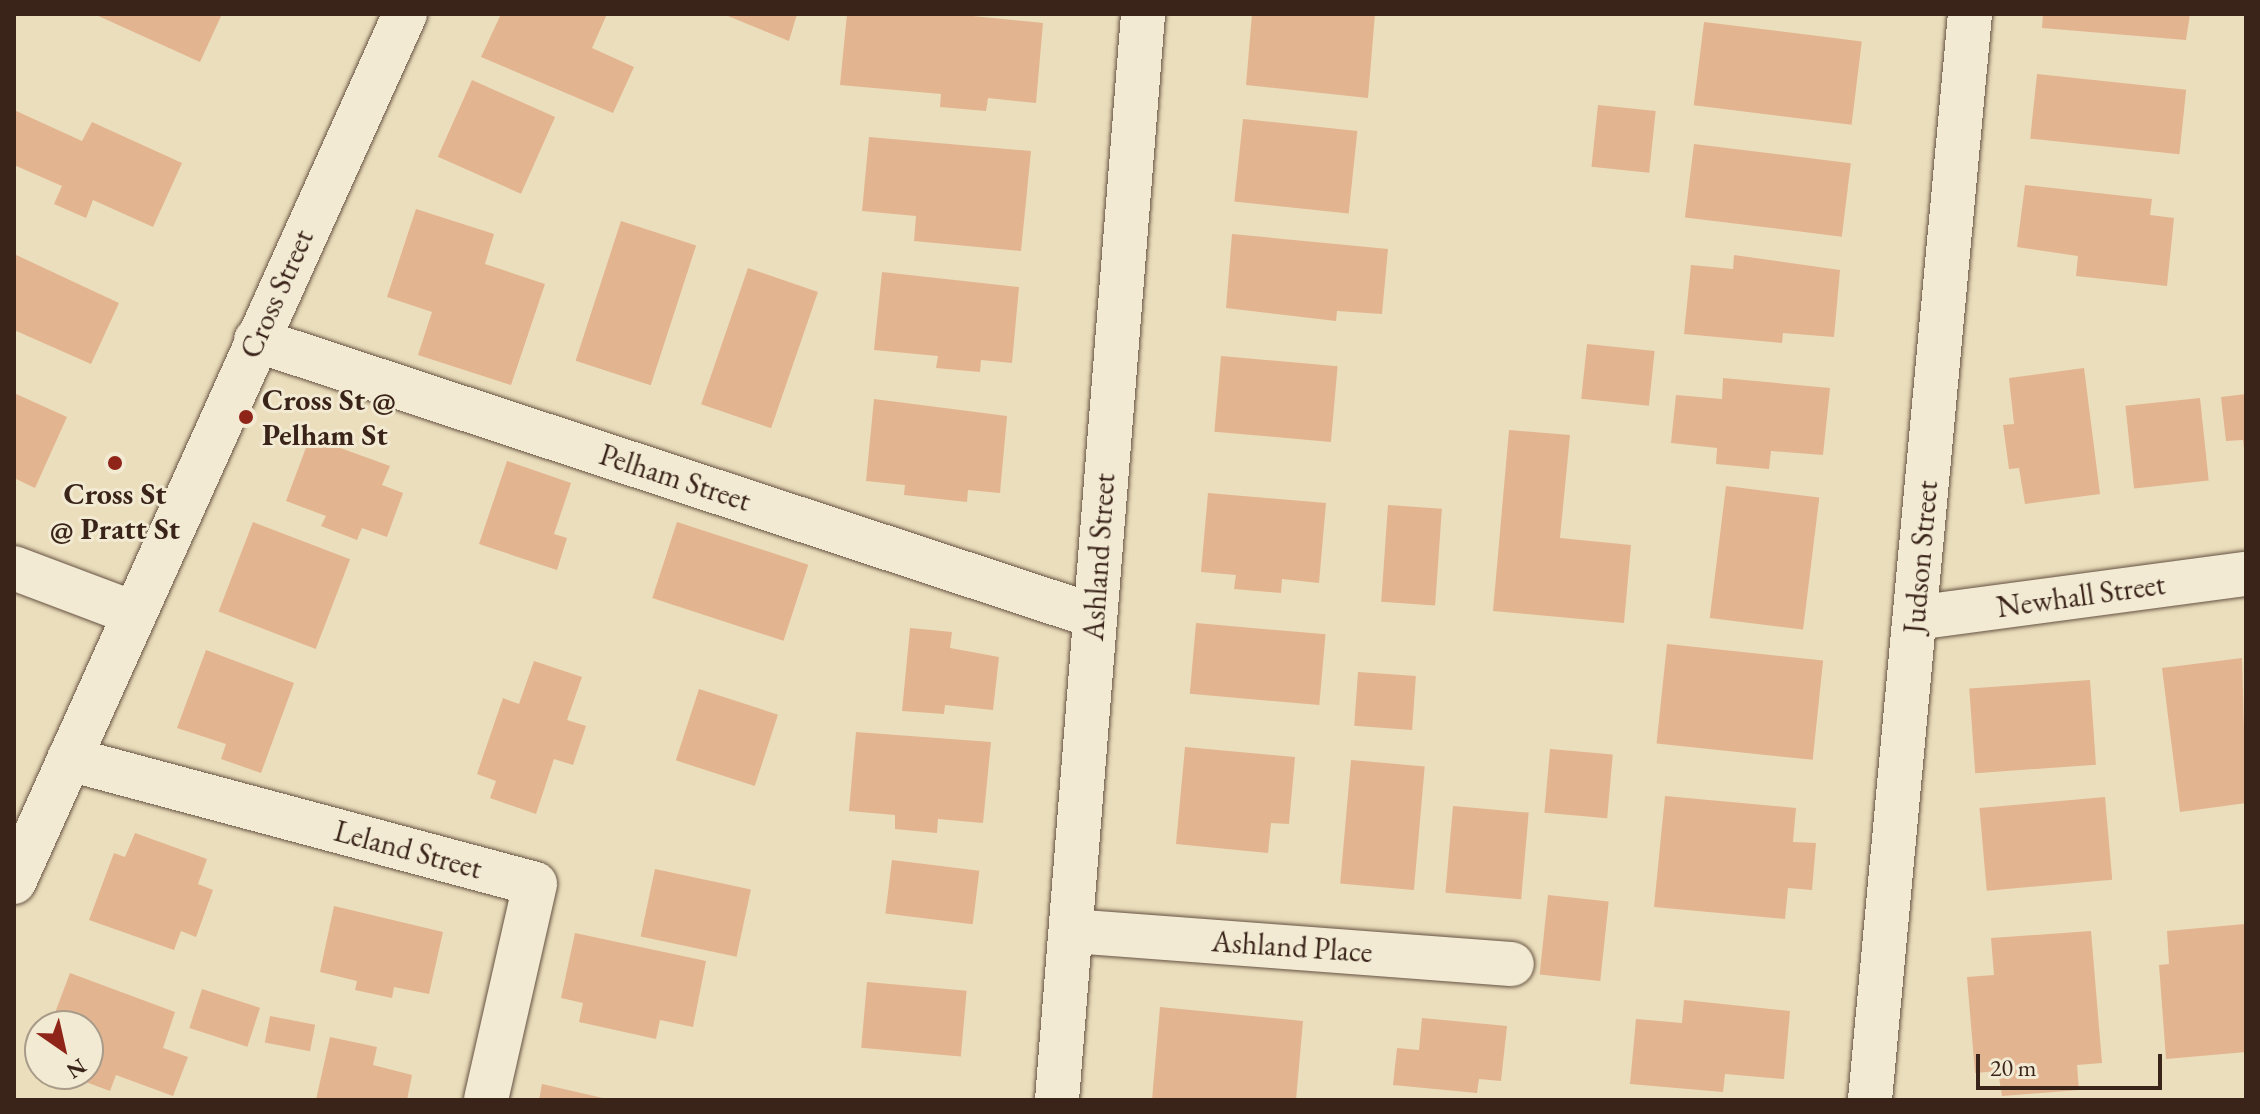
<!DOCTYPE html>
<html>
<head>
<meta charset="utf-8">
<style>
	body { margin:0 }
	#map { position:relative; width:2260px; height:1114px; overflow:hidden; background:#ebdebc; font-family:"EB Garamond",serif }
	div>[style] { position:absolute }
	.building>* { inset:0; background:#e3b490; transform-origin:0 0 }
	.roads { filter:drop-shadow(0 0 2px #665242) drop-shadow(0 0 2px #665242) }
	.minor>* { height:44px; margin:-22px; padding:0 22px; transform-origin:22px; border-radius:22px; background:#f2ead3 }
	.tertiary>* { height:44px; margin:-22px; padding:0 22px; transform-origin:22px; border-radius:22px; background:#f2ead3 }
	.dots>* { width:22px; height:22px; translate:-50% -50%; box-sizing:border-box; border:4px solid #f2ead3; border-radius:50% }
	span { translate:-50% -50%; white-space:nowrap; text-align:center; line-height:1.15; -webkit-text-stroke:6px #f2ead3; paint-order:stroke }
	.street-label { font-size:30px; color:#3a241a }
	.poi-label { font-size:30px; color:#3a241a; font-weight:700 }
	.left { translate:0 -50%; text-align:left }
	.frame { position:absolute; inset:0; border:16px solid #3a241a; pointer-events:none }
	.north { position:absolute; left:24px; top:1010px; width:80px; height:80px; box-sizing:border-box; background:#f2ead3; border:2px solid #a89b89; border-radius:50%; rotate:146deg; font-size:22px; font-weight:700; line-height:32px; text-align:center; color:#3a241a }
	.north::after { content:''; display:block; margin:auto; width:28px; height:36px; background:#8f2418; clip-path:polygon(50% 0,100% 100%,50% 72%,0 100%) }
	.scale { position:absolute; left:1976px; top:1054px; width:186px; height:36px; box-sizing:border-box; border:4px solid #3a241a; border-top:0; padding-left:10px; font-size:24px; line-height:28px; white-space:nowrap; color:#3a241a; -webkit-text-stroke:6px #f2ead3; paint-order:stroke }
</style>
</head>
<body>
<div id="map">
	<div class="building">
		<i style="clip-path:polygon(94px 14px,222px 14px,200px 62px)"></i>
		<i style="clip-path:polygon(501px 14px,607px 14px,592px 48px,634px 67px,613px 113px,481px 57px)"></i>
		<i style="clip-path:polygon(723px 14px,797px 14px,789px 41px)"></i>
		<i style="clip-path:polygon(847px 14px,952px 14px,1043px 23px,1036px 103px,988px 98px,986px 111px,940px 107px,941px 94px,840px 85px)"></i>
		<i style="clip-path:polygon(1252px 14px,1375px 14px,1368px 98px,1246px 85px)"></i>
		<i style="clip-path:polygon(2043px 14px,2190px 14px,2186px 40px,2042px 28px)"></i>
		<i style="left:1704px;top:22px;width:159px;height:84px;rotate:7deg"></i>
		<i style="left:2037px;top:74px;width:150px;height:65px;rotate:6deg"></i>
		<i style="left:472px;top:80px;width:91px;height:84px;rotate:24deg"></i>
		<i style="left:1598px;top:105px;width:58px;height:62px;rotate:6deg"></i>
		<i style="clip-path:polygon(14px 110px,82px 141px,92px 122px,182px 163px,153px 227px,93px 200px,86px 218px,54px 204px,62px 186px,14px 165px)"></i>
		<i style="left:1243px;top:119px;width:115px;height:83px;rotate:6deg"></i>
		<i style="clip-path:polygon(869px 137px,1031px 151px,1021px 251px,914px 241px,916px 216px,862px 211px)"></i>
		<i style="left:1694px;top:144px;width:158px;height:74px;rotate:7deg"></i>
		<i style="clip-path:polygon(2025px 185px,2152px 199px,2150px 215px,2174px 218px,2167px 286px,2076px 276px,2078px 256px,2017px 247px)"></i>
		<i style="clip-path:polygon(416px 209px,494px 234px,485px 264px,545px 284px,511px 385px,418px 355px,432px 312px,387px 297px)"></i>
		<i style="left:621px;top:221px;width:79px;height:147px;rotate:18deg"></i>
		<i style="clip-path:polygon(1232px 234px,1388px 249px,1382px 314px,1337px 311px,1336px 321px,1226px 308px)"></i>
		<i style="clip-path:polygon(14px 254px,119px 303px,91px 364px,14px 330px)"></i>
		<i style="clip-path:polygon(1734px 255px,1840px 270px,1834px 337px,1783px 333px,1782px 343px,1684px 334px,1691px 265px,1733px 269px)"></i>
		<i style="left:748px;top:268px;width:74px;height:144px;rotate:19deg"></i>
		<i style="clip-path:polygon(882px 272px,1019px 287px,1012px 363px,981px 360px,980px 372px,936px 368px,938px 356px,874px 350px)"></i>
		<i style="left:1587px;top:344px;width:68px;height:55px;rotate:6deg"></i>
		<i style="left:1221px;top:356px;width:117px;height:76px;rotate:5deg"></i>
		<i style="clip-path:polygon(2084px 368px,2100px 494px,2025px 504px,2019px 468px,2009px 469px,2003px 425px,2014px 424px,2009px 378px)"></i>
		<i style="clip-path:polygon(1723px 378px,1830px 388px,1823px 455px,1771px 451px,1769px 469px,1716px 464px,1717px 448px,1671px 443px,1676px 395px,1722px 399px)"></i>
		<i style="clip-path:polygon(14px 393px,67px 417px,35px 488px,14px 478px)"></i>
		<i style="clip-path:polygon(2246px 394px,2246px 449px,2244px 449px,2243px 440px,2226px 441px,2221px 397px)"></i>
		<i style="left:2200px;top:398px;width:83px;height:75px;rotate:84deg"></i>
		<i style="clip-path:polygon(874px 399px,1007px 416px,1000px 493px,968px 490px,967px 502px,904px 495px,905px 485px,866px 481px)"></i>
		<i style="clip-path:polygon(1509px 430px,1570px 435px,1560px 538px,1631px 545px,1624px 623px,1493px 611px)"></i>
		<i style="clip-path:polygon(310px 437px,390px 466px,382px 485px,403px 493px,387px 537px,362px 528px,357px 540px,321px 526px,326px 516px,286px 501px)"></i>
		<i style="clip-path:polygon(507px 461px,571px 483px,554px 534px,567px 538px,557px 570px,479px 544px)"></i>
		<i style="left:1726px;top:486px;width:94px;height:133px;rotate:7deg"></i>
		<i style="clip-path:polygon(1208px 493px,1326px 503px,1319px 583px,1282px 579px,1281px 593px,1234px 589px,1236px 575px,1201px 572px)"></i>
		<i style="left:1388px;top:505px;width:54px;height:97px;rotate:4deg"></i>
		<i style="left:253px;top:522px;width:104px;height:96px;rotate:21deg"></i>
		<i style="left:677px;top:522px;width:138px;height:80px;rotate:18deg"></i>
		<i style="left:1196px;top:623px;width:130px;height:71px;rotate:5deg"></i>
		<i style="clip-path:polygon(910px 628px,952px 632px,950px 648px,999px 657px,993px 710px,945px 705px,944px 714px,902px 711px)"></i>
		<i style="left:1667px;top:644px;width:157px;height:100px;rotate:6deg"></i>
		<i style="clip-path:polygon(206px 650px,294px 683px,261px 773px,221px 759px,226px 744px,177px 728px)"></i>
		<i style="clip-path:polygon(2242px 658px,2246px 803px,2180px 812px,2162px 668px)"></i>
		<i style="clip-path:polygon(534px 661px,582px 677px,567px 720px,586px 726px,573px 765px,554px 759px,536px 814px,490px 798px,496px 781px,477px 774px,503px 698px,519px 704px)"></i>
		<i style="left:1358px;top:672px;width:58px;height:54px;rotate:4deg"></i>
		<i style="left:2090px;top:680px;width:85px;height:121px;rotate:86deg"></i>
		<i style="left:699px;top:689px;width:83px;height:75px;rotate:18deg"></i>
		<i style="clip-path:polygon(856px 732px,991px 742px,983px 823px,938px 819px,937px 833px,895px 829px,895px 815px,849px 811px)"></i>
		<i style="clip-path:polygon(1185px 747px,1295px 757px,1289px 824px,1271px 823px,1268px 853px,1176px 844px)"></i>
		<i style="left:1550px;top:749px;width:63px;height:64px;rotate:5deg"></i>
		<i style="left:1351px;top:760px;width:74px;height:124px;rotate:5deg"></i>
		<i style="clip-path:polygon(1665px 796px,1796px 808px,1793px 842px,1816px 843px,1812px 890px,1788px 888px,1785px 919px,1654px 907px)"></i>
		<i style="left:2105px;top:797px;width:83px;height:126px;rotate:85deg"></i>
		<i style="left:1453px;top:806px;width:76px;height:87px;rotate:5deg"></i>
		<i style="clip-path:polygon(135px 833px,207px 859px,198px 884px,213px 890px,196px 937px,181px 931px,174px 950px,89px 920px,114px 853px,125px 857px)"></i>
		<i style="left:892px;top:860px;width:88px;height:54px;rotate:7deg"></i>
		<i style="left:655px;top:869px;width:98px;height:69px;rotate:12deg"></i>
		<i style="left:1548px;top:895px;width:61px;height:80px;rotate:6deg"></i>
		<i style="clip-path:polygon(334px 906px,443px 932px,429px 994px,394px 987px,392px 998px,355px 990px,357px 981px,320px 972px)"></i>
		<i style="clip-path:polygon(2245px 924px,2246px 1052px,2166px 1059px,2159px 965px,2169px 964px,2167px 931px)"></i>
		<i style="clip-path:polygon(2091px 931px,2102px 1063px,2077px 1065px,2079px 1090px,2002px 1096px,1998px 1071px,1975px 1073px,1967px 977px,1994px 975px,1991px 938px)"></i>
		<i style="clip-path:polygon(575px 933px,706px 961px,693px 1027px,660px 1020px,656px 1039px,579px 1022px,583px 1003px,561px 998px)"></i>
		<i style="clip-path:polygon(70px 973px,175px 1012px,163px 1048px,188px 1057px,173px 1096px,116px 1075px,110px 1091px,64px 1074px,88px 1074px,88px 1026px,50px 1026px)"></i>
		<i style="left:867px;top:982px;width:100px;height:66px;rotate:5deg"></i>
		<i style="left:202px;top:989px;width:61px;height:41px;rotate:18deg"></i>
		<i style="clip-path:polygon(1684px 1000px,1790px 1011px,1784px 1079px,1725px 1074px,1723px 1092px,1630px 1084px,1636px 1019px,1682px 1023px)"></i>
		<i style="clip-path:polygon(1160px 1007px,1303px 1021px,1296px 1100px,1152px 1100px)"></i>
		<i style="left:270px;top:1016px;width:46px;height:27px;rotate:11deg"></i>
		<i style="clip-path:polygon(1422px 1018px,1507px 1026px,1501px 1081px,1479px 1079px,1477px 1093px,1393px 1085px,1397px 1048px,1419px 1050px)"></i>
		<i style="clip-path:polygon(330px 1037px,377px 1047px,373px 1065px,412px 1075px,407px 1100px,316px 1100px)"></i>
		<i style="clip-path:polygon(542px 1084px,607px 1099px,607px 1100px,539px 1100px)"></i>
	</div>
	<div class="roads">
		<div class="minor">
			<i style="left:256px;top:340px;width:882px;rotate:18.23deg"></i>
			<i style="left:14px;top:568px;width:127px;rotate:20.7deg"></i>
			<i style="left:1915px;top:618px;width:334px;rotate:-7.6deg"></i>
			<i style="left:69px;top:759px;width:482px;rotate:15deg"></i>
			<i style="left:535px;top:884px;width:221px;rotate:102.8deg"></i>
			<i style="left:1072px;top:931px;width:441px;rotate:4.3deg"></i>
			<i style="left:1057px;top:1100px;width:1089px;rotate:-85.47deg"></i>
			<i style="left:1870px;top:1100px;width:1091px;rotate:-84.74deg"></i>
		</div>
		<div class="tertiary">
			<i style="left:14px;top:882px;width:952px;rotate:-65.75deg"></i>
		</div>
	</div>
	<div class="dots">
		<i style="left:246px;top:417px;background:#8f2418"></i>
		<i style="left:115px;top:463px;background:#8f2418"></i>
	</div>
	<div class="street-label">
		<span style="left:277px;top:294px;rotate:-66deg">Cross Street</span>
		<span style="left:675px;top:478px;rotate:18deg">Pelham Street</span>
		<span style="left:1099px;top:557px;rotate:-86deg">Ashland Street</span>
		<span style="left:1921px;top:557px;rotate:-85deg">Judson Street</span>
		<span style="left:2081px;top:596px;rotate:-8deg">Newhall Street</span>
		<span style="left:408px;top:850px;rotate:15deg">Leland Street</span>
		<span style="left:1292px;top:947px;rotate:4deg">Ashland Place</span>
	</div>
	<div class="poi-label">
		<span class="left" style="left:262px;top:417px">Cross St @<br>Pelham St</span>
		<span style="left:115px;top:511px">Cross St<br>@ Pratt St</span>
	</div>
	<div class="frame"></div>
	<div class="north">N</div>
	<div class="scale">20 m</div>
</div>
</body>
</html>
